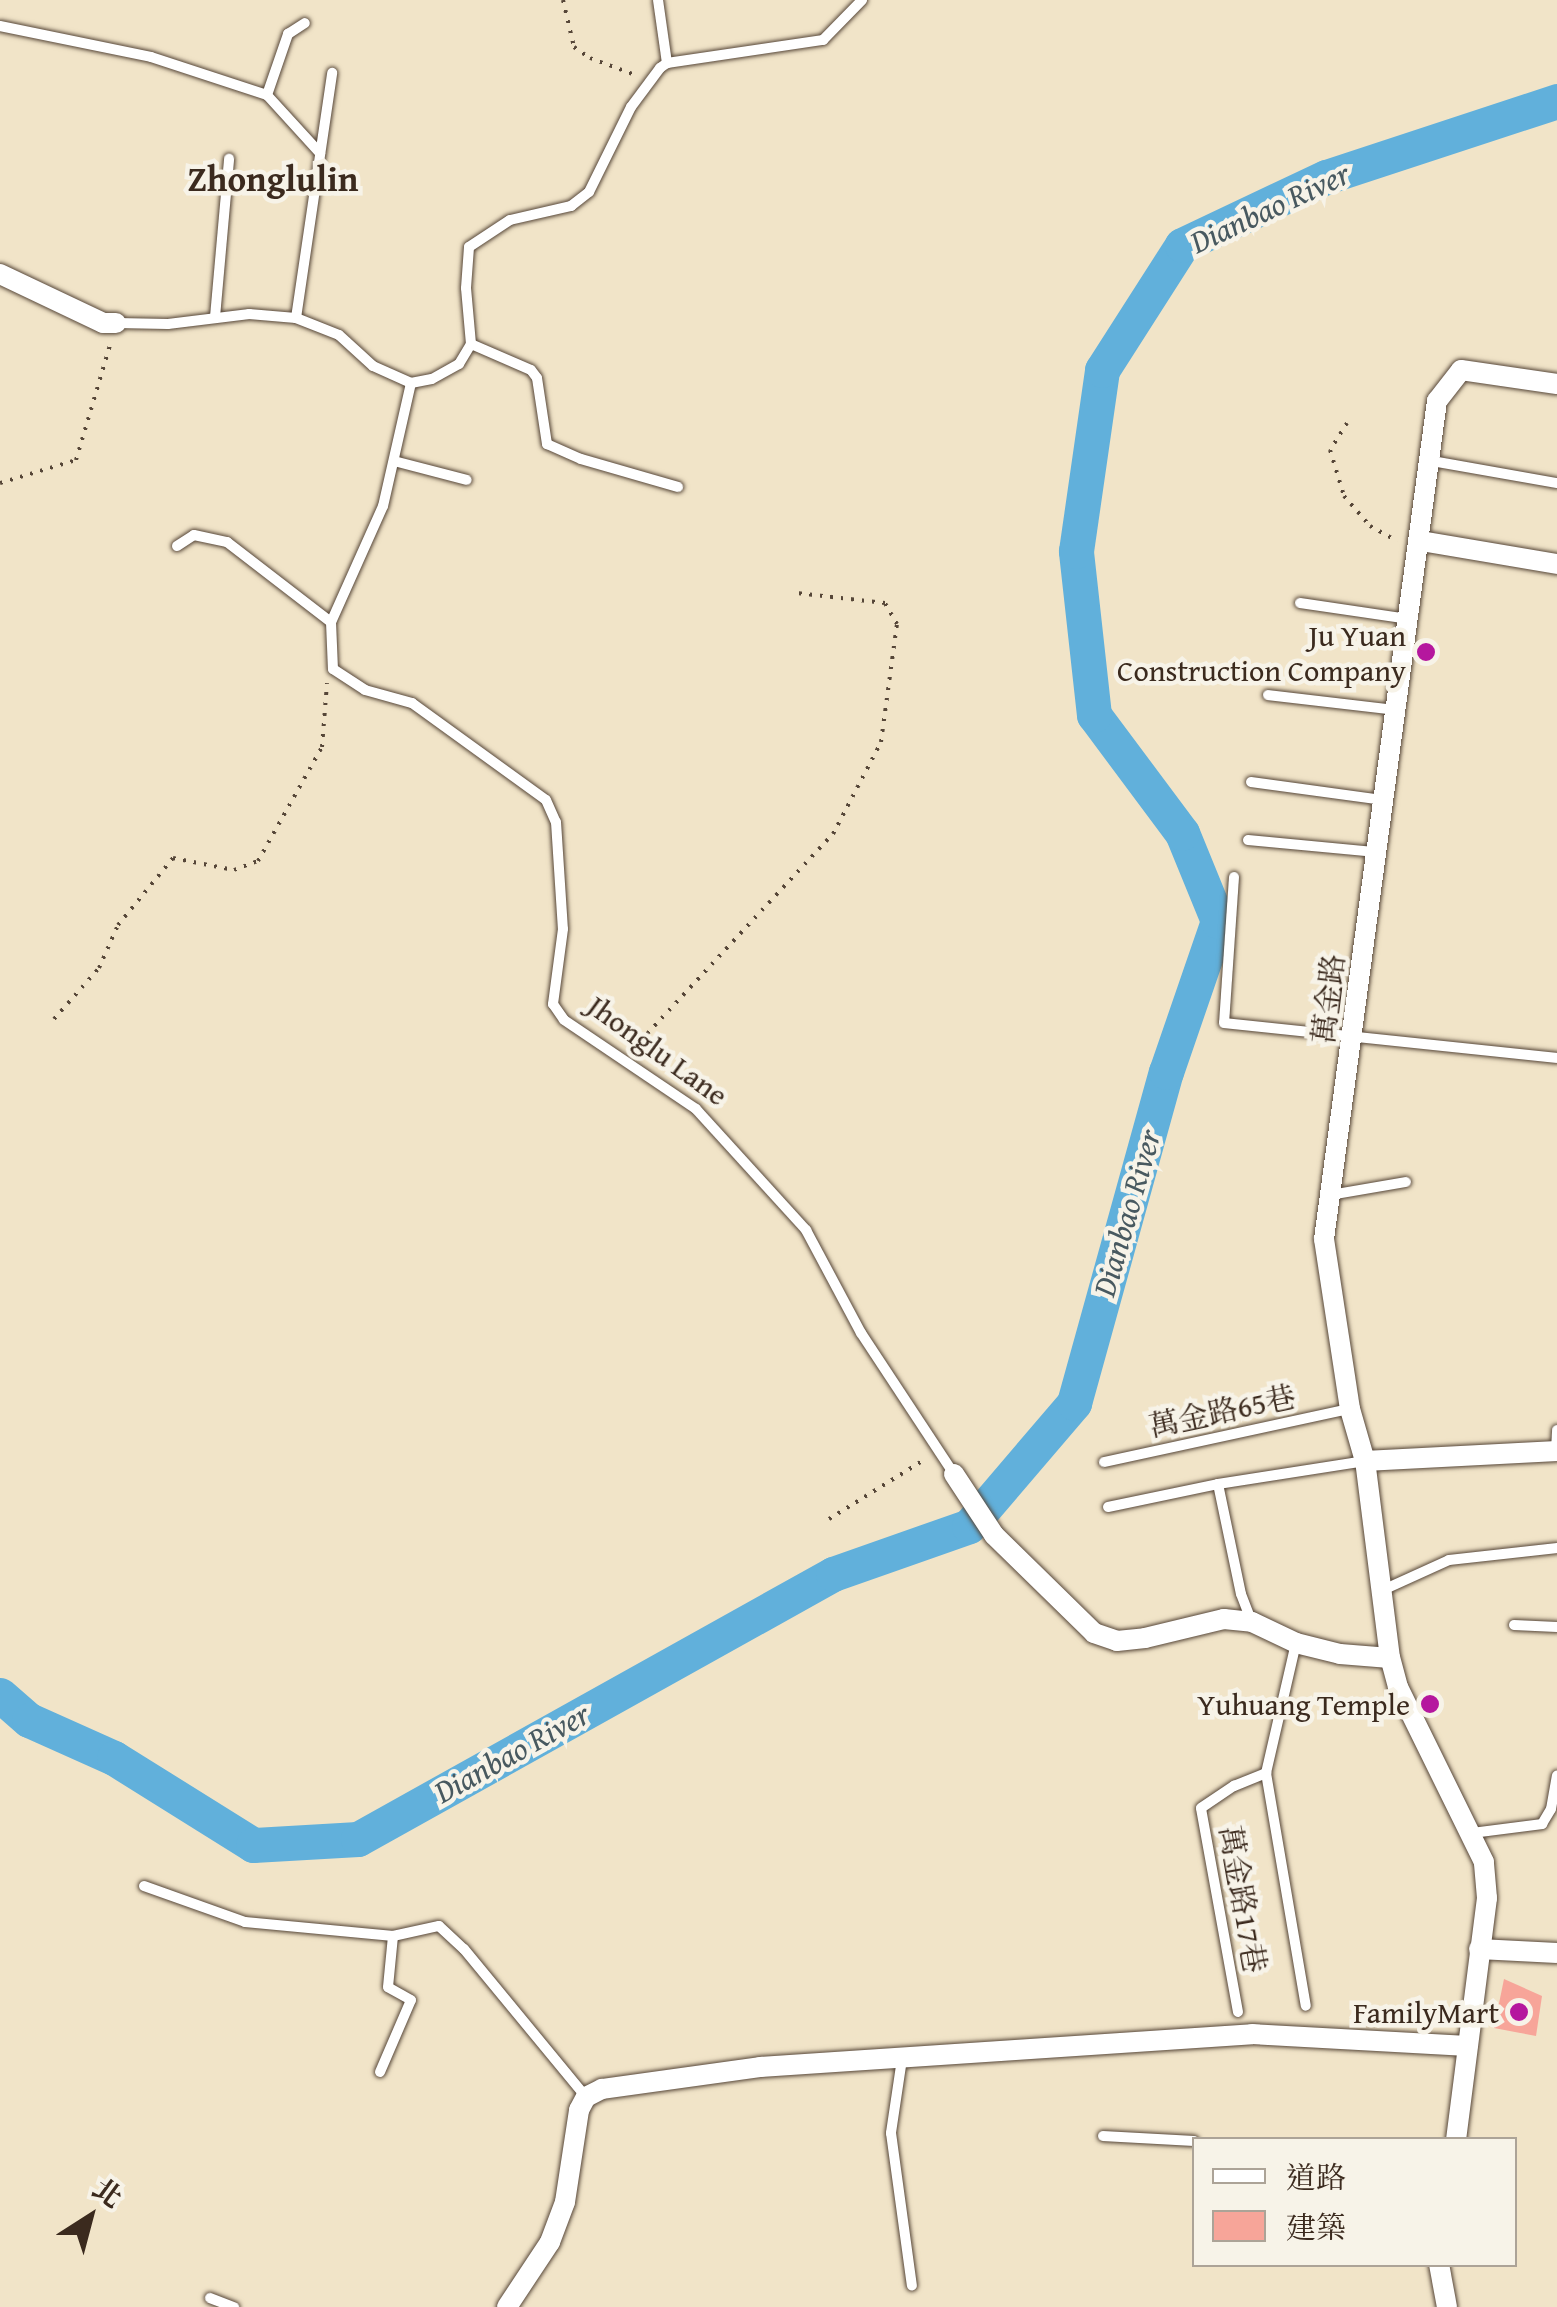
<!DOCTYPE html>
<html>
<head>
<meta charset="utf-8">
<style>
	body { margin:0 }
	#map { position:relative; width:1557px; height:2307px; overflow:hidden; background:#f1e4c8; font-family:"Gentium Book Plus","Noto Serif TC",serif }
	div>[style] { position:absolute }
	.river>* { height:35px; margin:-17.5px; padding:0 17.5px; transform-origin:17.5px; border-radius:17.5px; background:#61b0db }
	.building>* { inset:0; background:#f7a599 }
	.path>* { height:4px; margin-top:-2px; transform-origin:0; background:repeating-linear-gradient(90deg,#564638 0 2.5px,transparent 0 10.5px) }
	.roads { filter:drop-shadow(0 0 2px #564638) drop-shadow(0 0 2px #564638) }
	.lane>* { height:10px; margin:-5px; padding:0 5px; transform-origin:5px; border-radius:5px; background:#fff }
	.street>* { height:20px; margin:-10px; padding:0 10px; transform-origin:10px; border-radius:10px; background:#fff }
	.dots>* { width:28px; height:28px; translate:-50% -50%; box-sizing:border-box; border:5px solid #f7f3e8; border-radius:50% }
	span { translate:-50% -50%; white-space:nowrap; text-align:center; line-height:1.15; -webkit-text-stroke:9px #f7f3e8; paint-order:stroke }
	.poi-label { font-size:30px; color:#3b2a1e }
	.right { translate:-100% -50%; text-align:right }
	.street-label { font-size:30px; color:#3b2a1e }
	.water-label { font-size:32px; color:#485960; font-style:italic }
	.quarter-label { font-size:35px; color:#3b2a1e; font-weight:700 }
	.legend { position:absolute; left:1192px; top:2137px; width:325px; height:130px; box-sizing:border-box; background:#f7f3e8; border:2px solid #aca397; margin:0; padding:12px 18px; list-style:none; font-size:30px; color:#3b2a1e }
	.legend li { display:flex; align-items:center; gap:20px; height:50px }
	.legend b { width:50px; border:2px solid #aca397 }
	.north { position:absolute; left:40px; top:2167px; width:100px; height:100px; -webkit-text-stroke:8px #f7f3e8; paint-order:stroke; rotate:36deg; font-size:28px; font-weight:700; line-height:40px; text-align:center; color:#3b2a1e }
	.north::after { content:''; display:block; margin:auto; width:35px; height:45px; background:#3b2a1e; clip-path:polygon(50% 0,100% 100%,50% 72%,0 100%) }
</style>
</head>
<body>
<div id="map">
	<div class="river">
		<i style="left:0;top:1695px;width:38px;rotate:41deg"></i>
		<i style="left:29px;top:1720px;width:93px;rotate:24.1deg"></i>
		<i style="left:114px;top:1758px;width:164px;rotate:32deg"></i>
		<i style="left:253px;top:1845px;width:105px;rotate:-3.3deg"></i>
		<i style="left:358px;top:1839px;width:544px;rotate:-29.16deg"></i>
		<i style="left:833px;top:1574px;width:144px;rotate:-19.4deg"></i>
		<i style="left:969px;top:1526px;width:162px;rotate:-49.5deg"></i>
		<i style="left:1074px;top:1403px;width:344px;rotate:-74.5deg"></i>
		<i style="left:1166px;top:1072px;width:160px;rotate:-71deg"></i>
		<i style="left:1218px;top:921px;width:95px;rotate:-112.2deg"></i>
		<i style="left:1182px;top:833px;width:147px;rotate:-126.7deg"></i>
		<i style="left:1094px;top:715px;width:165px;rotate:-96.3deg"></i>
		<i style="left:1076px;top:551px;width:183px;rotate:-81.8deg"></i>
		<i style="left:1102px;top:370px;width:148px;rotate:-57.4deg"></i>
		<i style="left:1182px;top:245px;width:159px;rotate:-25.3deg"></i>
		<i style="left:1326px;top:177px;width:243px;rotate:-18.2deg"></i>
	</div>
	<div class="building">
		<i style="clip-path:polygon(1504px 1979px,1542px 1996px,1536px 2036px,1494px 2028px)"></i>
	</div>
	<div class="path">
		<i style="left:563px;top:0;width:48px;rotate:76.8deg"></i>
		<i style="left:574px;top:47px;width:19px;rotate:35deg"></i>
		<i style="left:590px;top:58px;width:48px;rotate:20.7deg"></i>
		<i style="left:1347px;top:423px;width:32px;rotate:122deg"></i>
		<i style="left:1330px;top:450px;width:48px;rotate:73.1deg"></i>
		<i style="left:1344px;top:496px;width:40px;rotate:49deg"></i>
		<i style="left:1370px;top:526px;width:31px;rotate:29deg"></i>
		<i style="left:0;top:483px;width:79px;rotate:-16.8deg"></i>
		<i style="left:76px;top:460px;width:120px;rotate:-73.5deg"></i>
		<i style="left:54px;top:1019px;width:68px;rotate:-48.6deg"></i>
		<i style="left:99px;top:968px;width:47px;rotate:-66.2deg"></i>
		<i style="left:118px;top:925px;width:87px;rotate:-50.6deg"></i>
		<i style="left:173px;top:858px;width:62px;rotate:11.1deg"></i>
		<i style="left:234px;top:870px;width:26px;rotate:-21deg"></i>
		<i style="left:258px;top:861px;width:131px;rotate:-60.7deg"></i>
		<i style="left:322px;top:747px;width:64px;rotate:-85.5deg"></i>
		<i style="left:633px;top:1049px;width:294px;rotate:-47.1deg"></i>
		<i style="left:833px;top:834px;width:104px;rotate:-62.4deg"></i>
		<i style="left:881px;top:742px;width:119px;rotate:-82.3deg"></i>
		<i style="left:897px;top:624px;width:24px;rotate:-120deg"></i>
		<i style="left:885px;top:603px;width:89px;rotate:-173.5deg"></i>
		<i style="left:829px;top:1519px;width:115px;rotate:-31.9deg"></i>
	</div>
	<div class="roads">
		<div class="lane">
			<i style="left:658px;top:0;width:64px;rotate:81.9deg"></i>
			<i style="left:0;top:26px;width:154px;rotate:11.6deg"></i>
			<i style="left:151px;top:57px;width:122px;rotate:18.1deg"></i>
			<i style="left:267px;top:95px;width:79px;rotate:47.6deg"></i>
			<i style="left:267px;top:95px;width:65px;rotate:-71deg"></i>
			<i style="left:288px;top:34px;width:20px;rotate:-33deg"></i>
			<i style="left:215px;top:317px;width:159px;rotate:-84.9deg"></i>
			<i style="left:296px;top:318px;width:248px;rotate:-81.6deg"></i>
			<i style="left:117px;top:323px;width:51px;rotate:1.1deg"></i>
			<i style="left:168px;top:324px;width:82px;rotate:-7deg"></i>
			<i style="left:249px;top:314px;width:47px;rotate:4.9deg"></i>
			<i style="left:296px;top:318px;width:46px;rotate:21.6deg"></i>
			<i style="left:339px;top:335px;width:46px;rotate:42.4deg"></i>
			<i style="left:373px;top:366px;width:42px;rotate:24.1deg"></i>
			<i style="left:411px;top:383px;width:21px;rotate:-11deg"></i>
			<i style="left:432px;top:379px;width:31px;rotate:-29deg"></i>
			<i style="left:459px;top:364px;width:23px;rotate:-59deg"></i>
			<i style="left:471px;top:344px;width:56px;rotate:-95.1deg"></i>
			<i style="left:466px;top:288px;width:41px;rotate:-85.8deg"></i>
			<i style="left:469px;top:247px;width:49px;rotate:-33.4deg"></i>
			<i style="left:510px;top:220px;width:63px;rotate:-12.9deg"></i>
			<i style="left:571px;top:206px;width:23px;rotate:-38deg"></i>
			<i style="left:589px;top:192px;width:95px;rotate:-63.7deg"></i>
			<i style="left:631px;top:107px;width:49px;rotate:-53.4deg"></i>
			<i style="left:660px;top:68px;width:9px;rotate:-36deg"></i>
			<i style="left:667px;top:63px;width:158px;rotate:-8.4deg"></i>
			<i style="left:823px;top:40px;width:56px;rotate:-45.7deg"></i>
			<i style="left:471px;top:344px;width:65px;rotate:23.4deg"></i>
			<i style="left:531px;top:370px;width:10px;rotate:53deg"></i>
			<i style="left:537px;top:378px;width:67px;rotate:81.4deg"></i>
			<i style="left:547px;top:444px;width:37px;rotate:24deg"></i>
			<i style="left:581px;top:459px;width:101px;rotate:16.1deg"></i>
			<i style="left:411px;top:383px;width:126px;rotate:102.8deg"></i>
			<i style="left:383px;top:506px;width:127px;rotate:114.1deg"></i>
			<i style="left:331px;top:622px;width:47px;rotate:87.6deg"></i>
			<i style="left:333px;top:669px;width:38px;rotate:33deg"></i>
			<i style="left:365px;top:690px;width:49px;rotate:15.5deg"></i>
			<i style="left:412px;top:703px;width:165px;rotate:35.9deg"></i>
			<i style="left:546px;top:800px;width:24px;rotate:66deg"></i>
			<i style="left:556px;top:822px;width:107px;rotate:86.3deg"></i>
			<i style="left:563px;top:929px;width:76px;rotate:97.6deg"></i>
			<i style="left:553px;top:1004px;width:19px;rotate:55deg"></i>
			<i style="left:564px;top:1020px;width:159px;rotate:34deg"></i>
			<i style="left:696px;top:1109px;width:164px;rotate:47.7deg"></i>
			<i style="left:806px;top:1230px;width:117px;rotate:61.9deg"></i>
			<i style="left:861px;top:1333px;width:169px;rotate:56.6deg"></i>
			<i style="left:394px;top:461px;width:75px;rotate:14.6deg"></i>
			<i style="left:1432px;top:461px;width:127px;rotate:10deg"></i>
			<i style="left:177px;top:546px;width:20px;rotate:-33deg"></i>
			<i style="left:194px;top:535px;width:34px;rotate:12deg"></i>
			<i style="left:227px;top:542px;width:131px;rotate:37.6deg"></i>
			<i style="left:1300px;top:603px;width:109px;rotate:8.4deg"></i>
			<i style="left:1268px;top:695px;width:129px;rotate:6.7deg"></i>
			<i style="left:1251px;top:782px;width:132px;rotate:7.8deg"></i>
			<i style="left:1248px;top:840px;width:129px;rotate:5.4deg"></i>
			<i style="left:1234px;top:877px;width:146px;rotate:93.9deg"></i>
			<i style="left:1224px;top:1023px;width:335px;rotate:6deg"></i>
			<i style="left:1330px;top:1195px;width:77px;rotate:-9.7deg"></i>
			<i style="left:1556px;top:1451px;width:21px;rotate:-87deg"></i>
			<i style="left:1104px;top:1462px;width:252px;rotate:-12.2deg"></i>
			<i style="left:1218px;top:1484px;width:112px;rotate:78.2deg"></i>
			<i style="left:1241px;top:1594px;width:30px;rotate:69deg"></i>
			<i style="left:1108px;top:1507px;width:112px;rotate:-11.8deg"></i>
			<i style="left:1218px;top:1484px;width:149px;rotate:-8.9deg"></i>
			<i style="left:1383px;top:1590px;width:72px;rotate:-24.4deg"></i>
			<i style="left:1449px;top:1560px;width:109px;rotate:-6.3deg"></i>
			<i style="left:1514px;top:1625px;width:43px;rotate:2.7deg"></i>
			<i style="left:1266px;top:1773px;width:236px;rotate:80.3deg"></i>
			<i style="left:1472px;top:1833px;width:71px;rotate:-7.3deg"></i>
			<i style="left:1542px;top:1824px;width:17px;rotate:-59deg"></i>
			<i style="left:1551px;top:1809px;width:34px;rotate:-80deg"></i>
			<i style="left:144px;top:1886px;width:107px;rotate:19.6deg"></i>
			<i style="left:245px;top:1922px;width:149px;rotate:5.4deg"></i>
			<i style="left:393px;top:1936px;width:47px;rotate:-12.3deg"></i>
			<i style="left:439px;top:1926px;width:34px;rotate:43deg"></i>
			<i style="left:464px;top:1949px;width:192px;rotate:50.5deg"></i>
			<i style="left:1238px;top:2012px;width:207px;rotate:-100.3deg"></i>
			<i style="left:1201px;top:1808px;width:40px;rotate:-34deg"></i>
			<i style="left:1234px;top:1786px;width:35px;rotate:-22deg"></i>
			<i style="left:1266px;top:1773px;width:133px;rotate:-77deg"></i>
			<i style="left:902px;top:2059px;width:75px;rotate:98.5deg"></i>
			<i style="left:891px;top:2133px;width:154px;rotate:82.2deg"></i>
			<i style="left:380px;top:2072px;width:78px;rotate:-66.7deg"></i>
			<i style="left:411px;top:2000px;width:26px;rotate:-151deg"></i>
			<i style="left:388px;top:1987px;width:51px;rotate:-84.4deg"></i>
			<i style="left:1103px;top:2136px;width:91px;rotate:3.1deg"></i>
			<i style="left:210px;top:2298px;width:26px;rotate:21deg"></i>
		</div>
		<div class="street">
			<i style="left:0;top:274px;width:114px;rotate:25.4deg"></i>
			<i style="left:103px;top:323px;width:13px"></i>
			<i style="left:1421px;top:541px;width:138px;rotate:9.6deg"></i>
			<i style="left:1365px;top:1461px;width:192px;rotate:-3deg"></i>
			<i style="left:954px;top:1474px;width:73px;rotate:56.7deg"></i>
			<i style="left:994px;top:1535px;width:140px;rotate:44.4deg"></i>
			<i style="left:1094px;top:1633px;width:24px;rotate:19deg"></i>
			<i style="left:1117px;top:1641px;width:28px;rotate:-6deg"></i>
			<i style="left:1145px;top:1638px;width:81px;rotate:-13.5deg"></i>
			<i style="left:1224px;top:1619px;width:28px;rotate:6deg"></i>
			<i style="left:1252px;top:1622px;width:49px;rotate:25.5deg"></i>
			<i style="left:1296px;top:1643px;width:45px;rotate:14deg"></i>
			<i style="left:1340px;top:1654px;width:50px;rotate:4.6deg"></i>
			<i style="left:1479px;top:1949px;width:78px;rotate:2.9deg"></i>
			<i style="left:1456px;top:2140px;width:244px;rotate:-82.7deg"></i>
			<i style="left:1487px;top:1898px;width:36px;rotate:-95deg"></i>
			<i style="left:1484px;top:1862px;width:195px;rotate:-116.2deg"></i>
			<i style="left:1398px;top:1687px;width:30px;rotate:-105deg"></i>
			<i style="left:1390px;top:1658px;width:199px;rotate:-97.2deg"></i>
			<i style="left:1365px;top:1461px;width:54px;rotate:-106.1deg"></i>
			<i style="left:1350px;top:1409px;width:172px;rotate:-98.7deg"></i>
			<i style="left:1324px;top:1239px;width:846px;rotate:-82.32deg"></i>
			<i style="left:1437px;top:401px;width:39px;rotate:-52deg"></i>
			<i style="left:1461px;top:370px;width:97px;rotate:8.3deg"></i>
			<i style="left:1439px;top:2264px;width:44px;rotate:79.5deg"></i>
			<i style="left:507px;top:2307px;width:78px;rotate:-56.5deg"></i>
			<i style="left:550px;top:2242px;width:43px;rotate:-69.4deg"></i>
			<i style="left:565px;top:2202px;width:93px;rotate:-81.3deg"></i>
			<i style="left:579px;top:2110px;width:15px;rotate:-62deg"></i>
			<i style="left:586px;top:2097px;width:18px;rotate:-27deg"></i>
			<i style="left:602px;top:2089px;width:160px;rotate:-7.9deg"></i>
			<i style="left:760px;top:2067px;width:493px;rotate:-3.8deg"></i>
			<i style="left:1252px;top:2034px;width:216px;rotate:3.2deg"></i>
		</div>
	</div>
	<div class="dots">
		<i style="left:1426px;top:652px;background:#b5179e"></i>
		<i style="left:1430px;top:1704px;background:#b5179e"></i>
		<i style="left:1519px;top:2012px;background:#b5179e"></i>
	</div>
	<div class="poi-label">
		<span class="right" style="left:1406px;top:652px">Ju Yuan<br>Construction Company</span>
		<span class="right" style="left:1410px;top:1704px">Yuhuang Temple</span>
		<span class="right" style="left:1499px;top:2012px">FamilyMart</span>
	</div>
	<div class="street-label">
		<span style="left:1328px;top:999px;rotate:-83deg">萬金路</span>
		<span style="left:658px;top:1050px;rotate:36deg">Jhonglu Lane</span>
		<span style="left:1222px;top:1411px;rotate:-12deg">萬金路65巷</span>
		<span style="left:1243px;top:1899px;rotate:80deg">萬金路17巷</span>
	</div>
	<div class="water-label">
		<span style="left:1270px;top:208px;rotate:-25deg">Dianbao River</span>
		<span style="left:1127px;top:1213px;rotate:-74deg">Dianbao River</span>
		<span style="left:512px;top:1753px;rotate:-29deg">Dianbao River</span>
	</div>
	<div class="quarter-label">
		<span style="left:273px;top:179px">Zhonglulin</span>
	</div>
	<ul class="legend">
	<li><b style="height:12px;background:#fff"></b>道路</li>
	<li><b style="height:28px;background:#f7a599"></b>建築</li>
	</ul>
	<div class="north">北</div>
</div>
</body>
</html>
